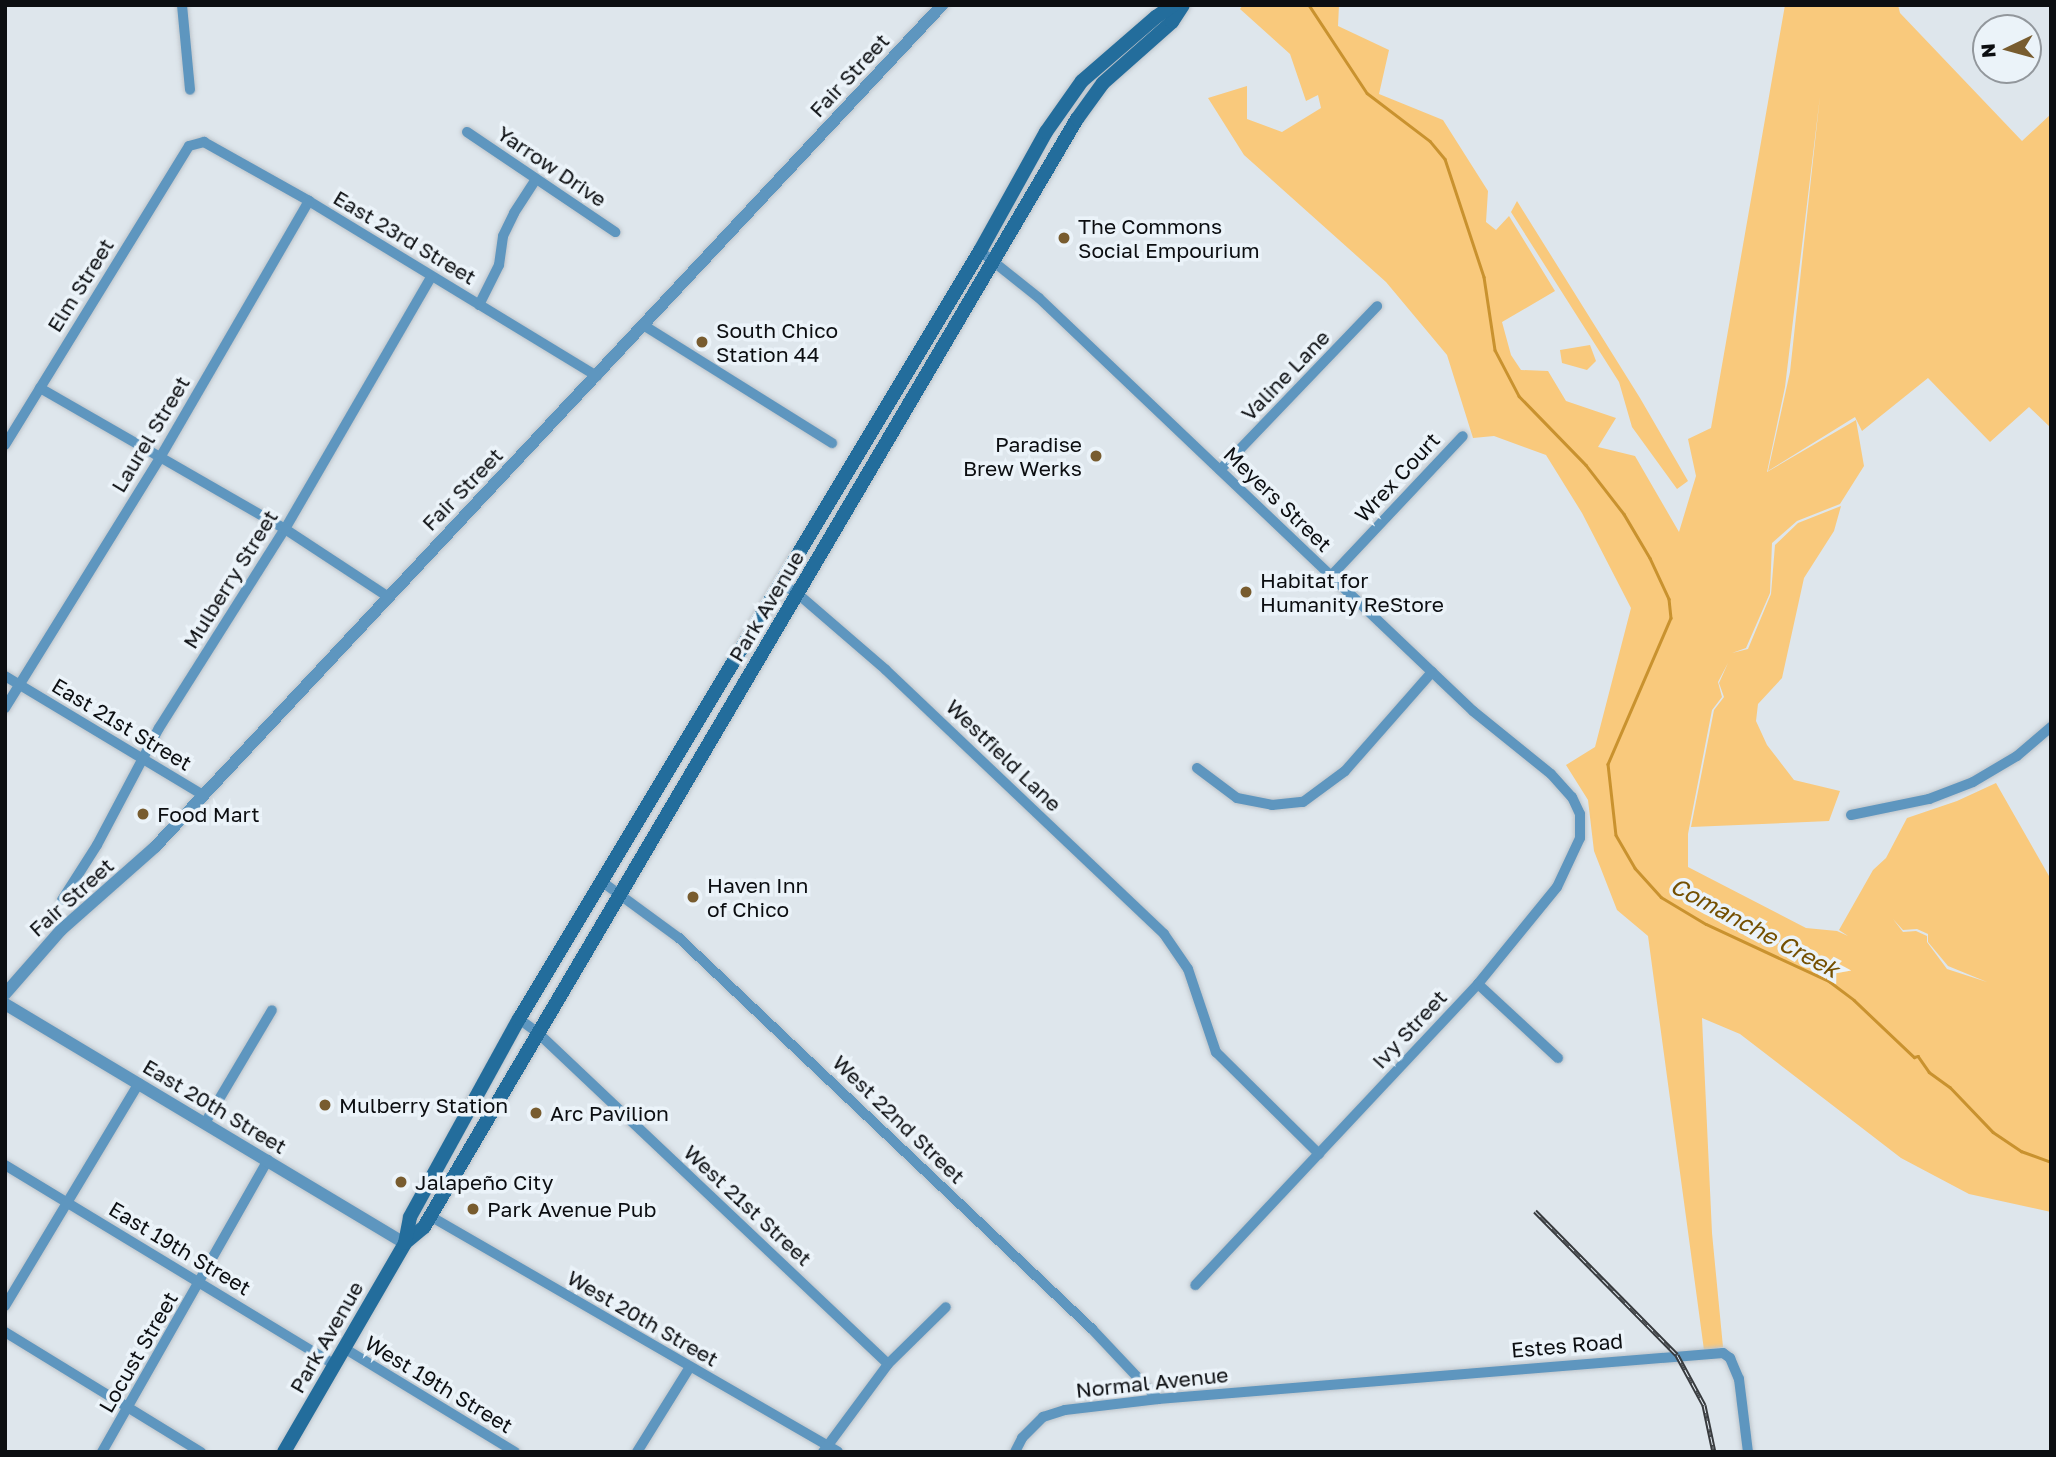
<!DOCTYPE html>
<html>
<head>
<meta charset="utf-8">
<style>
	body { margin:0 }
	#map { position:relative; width:2056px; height:1457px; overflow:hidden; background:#dee6ec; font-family:"Golos Text",sans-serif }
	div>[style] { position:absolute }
	.green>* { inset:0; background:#f9c97c }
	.stream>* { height:2.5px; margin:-1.25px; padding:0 1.25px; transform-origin:1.25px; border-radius:1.25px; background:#c9922f }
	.roads { filter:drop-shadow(0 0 2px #bcc3c9) drop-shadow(0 0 2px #bcc3c9) }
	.minor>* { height:10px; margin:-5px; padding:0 5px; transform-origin:5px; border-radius:5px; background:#5e96bf }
	.tertiary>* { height:12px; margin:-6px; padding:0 6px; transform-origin:6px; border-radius:6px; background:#5e96bf }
	.secondary>* { height:14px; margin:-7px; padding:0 7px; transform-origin:7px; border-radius:7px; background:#236d9c }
	.rail>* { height:5px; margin-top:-2.5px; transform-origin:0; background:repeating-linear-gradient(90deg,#ebf3f9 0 8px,#383b3e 0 16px); box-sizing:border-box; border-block:2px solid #383b3e }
	.dots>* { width:19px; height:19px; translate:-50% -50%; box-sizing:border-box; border:4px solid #ebf3f9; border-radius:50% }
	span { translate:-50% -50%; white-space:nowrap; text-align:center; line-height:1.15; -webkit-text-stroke:7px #ebf3f9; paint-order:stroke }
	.street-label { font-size:21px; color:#0c0e11 }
	.poi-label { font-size:21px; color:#0c0e11 }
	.left { translate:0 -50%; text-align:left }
	.right { translate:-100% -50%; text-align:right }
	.water-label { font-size:23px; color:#744f00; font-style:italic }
	.frame { position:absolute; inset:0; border:7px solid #0c0e11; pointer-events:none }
	.north { position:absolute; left:1972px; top:14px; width:70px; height:70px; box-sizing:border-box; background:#ebf3f9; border:2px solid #92979c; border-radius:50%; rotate:265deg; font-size:19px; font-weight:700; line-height:28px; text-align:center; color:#0c0e11 }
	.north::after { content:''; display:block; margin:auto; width:24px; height:32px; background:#785c2f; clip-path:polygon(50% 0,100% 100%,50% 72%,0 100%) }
</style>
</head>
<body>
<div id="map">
	<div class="green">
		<i style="clip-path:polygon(evenodd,1243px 5px,1339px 5px,1338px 26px,1389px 50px,1379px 94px,1443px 120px,1488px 191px,1486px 222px,1496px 230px,1509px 216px,1555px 291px,1502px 322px,1511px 355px,1521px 370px,1548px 371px,1566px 401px,1616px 418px,1598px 447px,1635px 456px,1679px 532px,1696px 476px,1688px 439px,1711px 428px,1785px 5px,1898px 5px,1900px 13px,2022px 141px,2051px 114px,2051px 428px,2029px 407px,1990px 442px,1928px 378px,1862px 431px,1855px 417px,1768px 471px,1790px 372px,1820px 96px,1785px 387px,1767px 472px,1856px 420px,1864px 466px,1840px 504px,1797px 521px,1772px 543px,1770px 593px,1746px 648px,1732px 653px,1748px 649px,1771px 594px,1775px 545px,1798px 523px,1841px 506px,1834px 531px,1804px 578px,1782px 678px,1758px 704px,1756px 721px,1767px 745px,1794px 780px,1840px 791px,1829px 821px,1691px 827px,1714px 710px,1724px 697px,1719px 683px,1728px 663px,1718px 682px,1722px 697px,1712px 710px,1688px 834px,1688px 867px,1806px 928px,1837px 931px,1848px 936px,1839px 930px,1873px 870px,1886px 858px,1907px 818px,1957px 801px,1996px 783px,2049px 876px,2051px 1212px,1969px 1194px,1901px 1158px,1740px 1034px,1702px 1018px,1712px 1233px,1723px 1347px,1704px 1350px,1648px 936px,1617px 910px,1594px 851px,1588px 800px,1566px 765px,1595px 747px,1631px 608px,1582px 513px,1546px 455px,1494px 436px,1473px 438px,1447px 355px,1386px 282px,1244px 155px,1208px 98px,1247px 86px,1247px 119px,1282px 132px,1321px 108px,1318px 95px,1306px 101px,1290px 54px,1240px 9px,1243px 5px,1893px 919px,1903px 930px,1917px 929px,1928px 934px,1928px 942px,1948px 966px,1987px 982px,1947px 969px,1927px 942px,1927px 936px,1916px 931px,1903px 932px,1893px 919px)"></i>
		<i style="clip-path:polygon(1517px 201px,1640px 398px,1688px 481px,1677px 489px,1632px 427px,1619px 382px,1511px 212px)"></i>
		<i style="clip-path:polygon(1590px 345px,1596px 361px,1587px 370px,1562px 363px,1560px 350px)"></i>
	</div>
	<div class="stream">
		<i style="left:1309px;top:5px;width:105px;rotate:56.6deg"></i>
		<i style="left:1367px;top:93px;width:79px;rotate:37.3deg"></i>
		<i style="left:1430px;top:141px;width:23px;rotate:50deg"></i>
		<i style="left:1445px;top:159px;width:124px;rotate:71.7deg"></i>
		<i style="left:1484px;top:277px;width:74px;rotate:81.4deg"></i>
		<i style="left:1495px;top:350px;width:52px;rotate:62.4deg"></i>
		<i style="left:1519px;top:396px;width:96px;rotate:45.8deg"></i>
		<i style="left:1586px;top:465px;width:62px;rotate:52.2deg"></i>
		<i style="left:1624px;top:514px;width:51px;rotate:59.4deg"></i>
		<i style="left:1650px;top:558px;width:45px;rotate:65.1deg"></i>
		<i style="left:1669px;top:599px;width:19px;rotate:84deg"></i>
		<i style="left:1671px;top:618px;width:159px;rotate:113.3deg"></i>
		<i style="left:1608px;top:764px;width:71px;rotate:83.6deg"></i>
		<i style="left:1616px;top:835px;width:38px;rotate:60deg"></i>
		<i style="left:1635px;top:868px;width:39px;rotate:48deg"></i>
		<i style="left:1661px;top:897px;width:52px;rotate:31deg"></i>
		<i style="left:1706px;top:924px;width:136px;rotate:24.9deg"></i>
		<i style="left:1829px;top:981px;width:31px;rotate:37deg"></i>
		<i style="left:1854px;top:1000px;width:83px;rotate:43.5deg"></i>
		<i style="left:1914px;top:1057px;width:4px;rotate:-14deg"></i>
		<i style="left:1918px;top:1056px;width:19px;rotate:55deg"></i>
		<i style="left:1929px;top:1072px;width:26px;rotate:36deg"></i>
		<i style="left:1950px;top:1087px;width:62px;rotate:46.3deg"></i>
		<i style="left:1993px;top:1132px;width:34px;rotate:34deg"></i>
		<i style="left:2021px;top:1151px;width:32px;rotate:20deg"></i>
	</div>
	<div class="roads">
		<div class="minor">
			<i style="left:182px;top:5px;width:85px;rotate:84.6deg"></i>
			<i style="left:467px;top:132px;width:179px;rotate:34deg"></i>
			<i style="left:980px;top:251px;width:75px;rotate:38.5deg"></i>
			<i style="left:1039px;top:298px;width:599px;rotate:43.58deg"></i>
			<i style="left:1473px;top:711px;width:100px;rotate:38.9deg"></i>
			<i style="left:1551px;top:774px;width:31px;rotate:48deg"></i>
			<i style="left:1572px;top:797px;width:19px;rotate:65deg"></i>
			<i style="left:1580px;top:814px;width:24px;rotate:90deg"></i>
			<i style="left:1580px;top:838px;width:54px;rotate:115.1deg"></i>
			<i style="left:1557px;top:887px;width:125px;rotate:129.2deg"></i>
			<i style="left:1478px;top:984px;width:413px;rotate:133.2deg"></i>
			<i style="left:479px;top:305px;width:45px;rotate:-63.4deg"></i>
			<i style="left:499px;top:265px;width:29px;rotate:-82deg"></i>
			<i style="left:503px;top:236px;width:25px;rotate:-64deg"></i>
			<i style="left:514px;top:213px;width:40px;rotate:-57.1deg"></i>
			<i style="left:643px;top:325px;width:223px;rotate:32deg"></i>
			<i style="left:40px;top:388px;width:283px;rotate:29.9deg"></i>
			<i style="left:285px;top:529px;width:122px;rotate:33.3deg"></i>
			<i style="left:5px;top:445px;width:351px;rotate:-58.4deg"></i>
			<i style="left:189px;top:146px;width:16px;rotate:-15deg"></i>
			<i style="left:204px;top:142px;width:120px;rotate:29.3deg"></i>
			<i style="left:309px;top:201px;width:337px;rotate:31.3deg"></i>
			<i style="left:1220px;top:470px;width:227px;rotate:-46.2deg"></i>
			<i style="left:1331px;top:576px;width:192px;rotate:-46.7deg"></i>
			<i style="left:780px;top:583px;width:21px;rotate:31deg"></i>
			<i style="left:798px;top:594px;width:116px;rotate:40.8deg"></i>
			<i style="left:886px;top:670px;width:383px;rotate:43.5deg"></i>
			<i style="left:1164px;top:934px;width:42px;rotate:55.6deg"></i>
			<i style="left:1188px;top:969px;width:88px;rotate:71.4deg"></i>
			<i style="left:1216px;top:1052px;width:145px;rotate:44.7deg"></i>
			<i style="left:5px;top:676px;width:231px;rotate:31deg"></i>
			<i style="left:5px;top:708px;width:296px;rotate:-58.2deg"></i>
			<i style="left:161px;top:456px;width:295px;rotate:-59.9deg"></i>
			<i style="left:1197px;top:768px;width:50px;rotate:36.9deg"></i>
			<i style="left:1237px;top:798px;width:36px;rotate:11deg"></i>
			<i style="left:1272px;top:805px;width:31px;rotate:-6deg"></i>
			<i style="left:1303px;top:802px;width:52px;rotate:-36.4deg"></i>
			<i style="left:1345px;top:771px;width:132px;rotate:-48.7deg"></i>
			<i style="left:1851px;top:815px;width:80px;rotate:-11.6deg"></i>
			<i style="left:1929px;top:799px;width:47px;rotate:-21.1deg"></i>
			<i style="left:1973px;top:782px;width:51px;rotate:-30.6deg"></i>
			<i style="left:2017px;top:756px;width:45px;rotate:-40.5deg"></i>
			<i style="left:601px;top:881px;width:97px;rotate:36.2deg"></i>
			<i style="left:679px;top:938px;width:569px;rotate:43.43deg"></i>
			<i style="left:1092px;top:1329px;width:96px;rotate:46.7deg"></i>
			<i style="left:62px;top:900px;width:65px;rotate:-57.5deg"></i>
			<i style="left:97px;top:845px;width:132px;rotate:-62.1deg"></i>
			<i style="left:159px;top:728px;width:236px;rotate:-57.7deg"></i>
			<i style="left:285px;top:529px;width:291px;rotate:-59.9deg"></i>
			<i style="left:1478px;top:984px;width:109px;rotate:42.8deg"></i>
			<i style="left:519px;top:1019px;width:22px;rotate:36deg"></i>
			<i style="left:537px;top:1032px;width:483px;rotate:43.4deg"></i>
			<i style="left:205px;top:1123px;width:131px;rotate:-59.3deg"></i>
			<i style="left:5px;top:1165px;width:385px;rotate:31.2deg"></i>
			<i style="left:430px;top:1216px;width:471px;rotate:30deg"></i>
			<i style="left:5px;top:1306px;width:260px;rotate:-59deg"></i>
			<i style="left:5px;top:1332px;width:230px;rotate:31.5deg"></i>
			<i style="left:344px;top:1348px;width:200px;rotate:31.3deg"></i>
			<i style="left:102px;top:1452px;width:336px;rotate:-60.4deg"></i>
			<i style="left:637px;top:1452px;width:100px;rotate:-58.1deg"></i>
			<i style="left:823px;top:1452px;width:109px;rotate:-53.5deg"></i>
			<i style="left:888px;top:1364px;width:81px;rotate:-44.5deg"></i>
			<i style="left:1015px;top:1452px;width:16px;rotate:-63deg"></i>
			<i style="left:1022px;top:1438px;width:30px;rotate:-45deg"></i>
			<i style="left:1043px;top:1417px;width:23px;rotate:-18deg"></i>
			<i style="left:1065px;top:1410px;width:94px;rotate:-6.7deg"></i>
			<i style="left:1158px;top:1399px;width:567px;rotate:-4.65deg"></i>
			<i style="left:1723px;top:1353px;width:9px;rotate:36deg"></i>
			<i style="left:1730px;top:1358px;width:23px;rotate:67deg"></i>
			<i style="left:1739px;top:1379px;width:74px;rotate:83deg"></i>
		</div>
		<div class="tertiary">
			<i style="left:5px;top:994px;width:85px;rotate:-48.8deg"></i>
			<i style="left:61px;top:930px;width:125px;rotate:-41.4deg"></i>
			<i style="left:155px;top:847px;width:1153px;rotate:-46.93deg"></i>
			<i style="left:5px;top:1004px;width:466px;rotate:30.9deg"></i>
		</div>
		<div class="secondary">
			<i style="left:405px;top:1243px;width:25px;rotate:-40deg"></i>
			<i style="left:424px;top:1227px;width:1286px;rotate:-59.49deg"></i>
			<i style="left:1077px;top:119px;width:44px;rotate:-54.2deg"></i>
			<i style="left:1103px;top:83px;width:92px;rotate:-41.5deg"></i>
			<i style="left:1172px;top:22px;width:20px;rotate:-57deg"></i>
			<i style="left:284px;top:1452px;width:241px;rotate:-59.9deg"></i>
			<i style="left:405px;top:1243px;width:26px;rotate:-79deg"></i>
			<i style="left:410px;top:1217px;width:226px;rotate:-61.2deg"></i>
			<i style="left:519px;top:1019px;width:896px;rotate:-59.03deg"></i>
			<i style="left:980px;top:251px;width:136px;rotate:-61deg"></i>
			<i style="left:1046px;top:132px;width:62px;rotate:-54.8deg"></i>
			<i style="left:1082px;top:81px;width:98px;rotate:-40.9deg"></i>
			<i style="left:1156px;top:17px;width:21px;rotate:-35deg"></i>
		</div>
	</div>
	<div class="rail">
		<i style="left:1535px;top:1211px;width:202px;rotate:45.4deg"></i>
		<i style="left:1677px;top:1355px;width:57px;rotate:61.6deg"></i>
		<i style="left:1704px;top:1405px;width:48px;rotate:78deg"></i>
	</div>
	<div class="dots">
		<i style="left:1064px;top:238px;background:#785c2f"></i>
		<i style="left:702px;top:342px;background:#785c2f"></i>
		<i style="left:1096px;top:456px;background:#785c2f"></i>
		<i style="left:1246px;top:592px;background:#785c2f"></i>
		<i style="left:143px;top:814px;background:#785c2f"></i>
		<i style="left:693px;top:897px;background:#785c2f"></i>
		<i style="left:325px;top:1105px;background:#785c2f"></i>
		<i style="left:536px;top:1113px;background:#785c2f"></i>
		<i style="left:401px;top:1182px;background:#785c2f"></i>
		<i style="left:473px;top:1209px;background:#785c2f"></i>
	</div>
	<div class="street-label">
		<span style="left:849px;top:75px;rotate:-47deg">Fair Street</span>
		<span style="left:552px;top:166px;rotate:34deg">Yarrow Drive</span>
		<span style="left:405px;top:237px;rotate:31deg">East 23rd Street</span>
		<span style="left:80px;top:285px;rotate:-58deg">Elm Street</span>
		<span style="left:1285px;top:375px;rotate:-46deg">Valine Lane</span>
		<span style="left:150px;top:434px;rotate:-59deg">Laurel Street</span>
		<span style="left:1397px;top:477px;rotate:-47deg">Wrex Court</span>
		<span style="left:462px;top:489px;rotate:-46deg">Fair Street</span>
		<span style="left:1278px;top:499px;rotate:44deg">Meyers Street</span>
		<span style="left:230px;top:579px;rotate:-58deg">Mulberry Street</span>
		<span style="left:766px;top:606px;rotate:-59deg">Park Avenue</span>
		<span style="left:122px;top:724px;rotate:31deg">East 21st Street</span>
		<span style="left:1004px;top:755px;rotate:44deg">Westfield Lane</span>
		<span style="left:71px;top:897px;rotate:-42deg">Fair Street</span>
		<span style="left:1409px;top:1029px;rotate:-47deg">Ivy Street</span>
		<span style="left:215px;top:1106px;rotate:31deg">East 20th Street</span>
		<span style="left:899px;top:1119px;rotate:44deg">West 22nd Street</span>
		<span style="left:748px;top:1205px;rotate:43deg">West 21st Street</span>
		<span style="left:180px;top:1248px;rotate:31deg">East 19th Street</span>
		<span style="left:643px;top:1318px;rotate:30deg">West 20th Street</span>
		<span style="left:326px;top:1337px;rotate:-60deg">Park Avenue</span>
		<span style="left:1567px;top:1345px;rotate:-5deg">Estes Road</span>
		<span style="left:138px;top:1352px;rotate:-60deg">Locust Street</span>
		<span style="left:1152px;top:1382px;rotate:-6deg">Normal Avenue</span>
		<span style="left:439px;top:1384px;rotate:31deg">West 19th Street</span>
	</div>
	<div class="poi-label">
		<span class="left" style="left:1078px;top:238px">The Commons<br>Social Empourium</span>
		<span class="left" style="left:716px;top:342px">South Chico<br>Station 44</span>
		<span class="right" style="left:1082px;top:456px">Paradise<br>Brew Werks</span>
		<span class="left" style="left:1260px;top:592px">Habitat for<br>Humanity ReStore</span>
		<span class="left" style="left:157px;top:814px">Food Mart</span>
		<span class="left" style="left:707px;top:897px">Haven Inn<br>of Chico</span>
		<span class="left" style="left:339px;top:1105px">Mulberry Station</span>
		<span class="left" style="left:550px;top:1113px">Arc Pavilion</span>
		<span class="left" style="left:415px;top:1182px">Jalapeño City</span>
		<span class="left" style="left:487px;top:1209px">Park Avenue Pub</span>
	</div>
	<div class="water-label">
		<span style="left:1755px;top:927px;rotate:28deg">Comanche Creek</span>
	</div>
	<div class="frame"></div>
	<div class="north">N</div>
</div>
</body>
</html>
